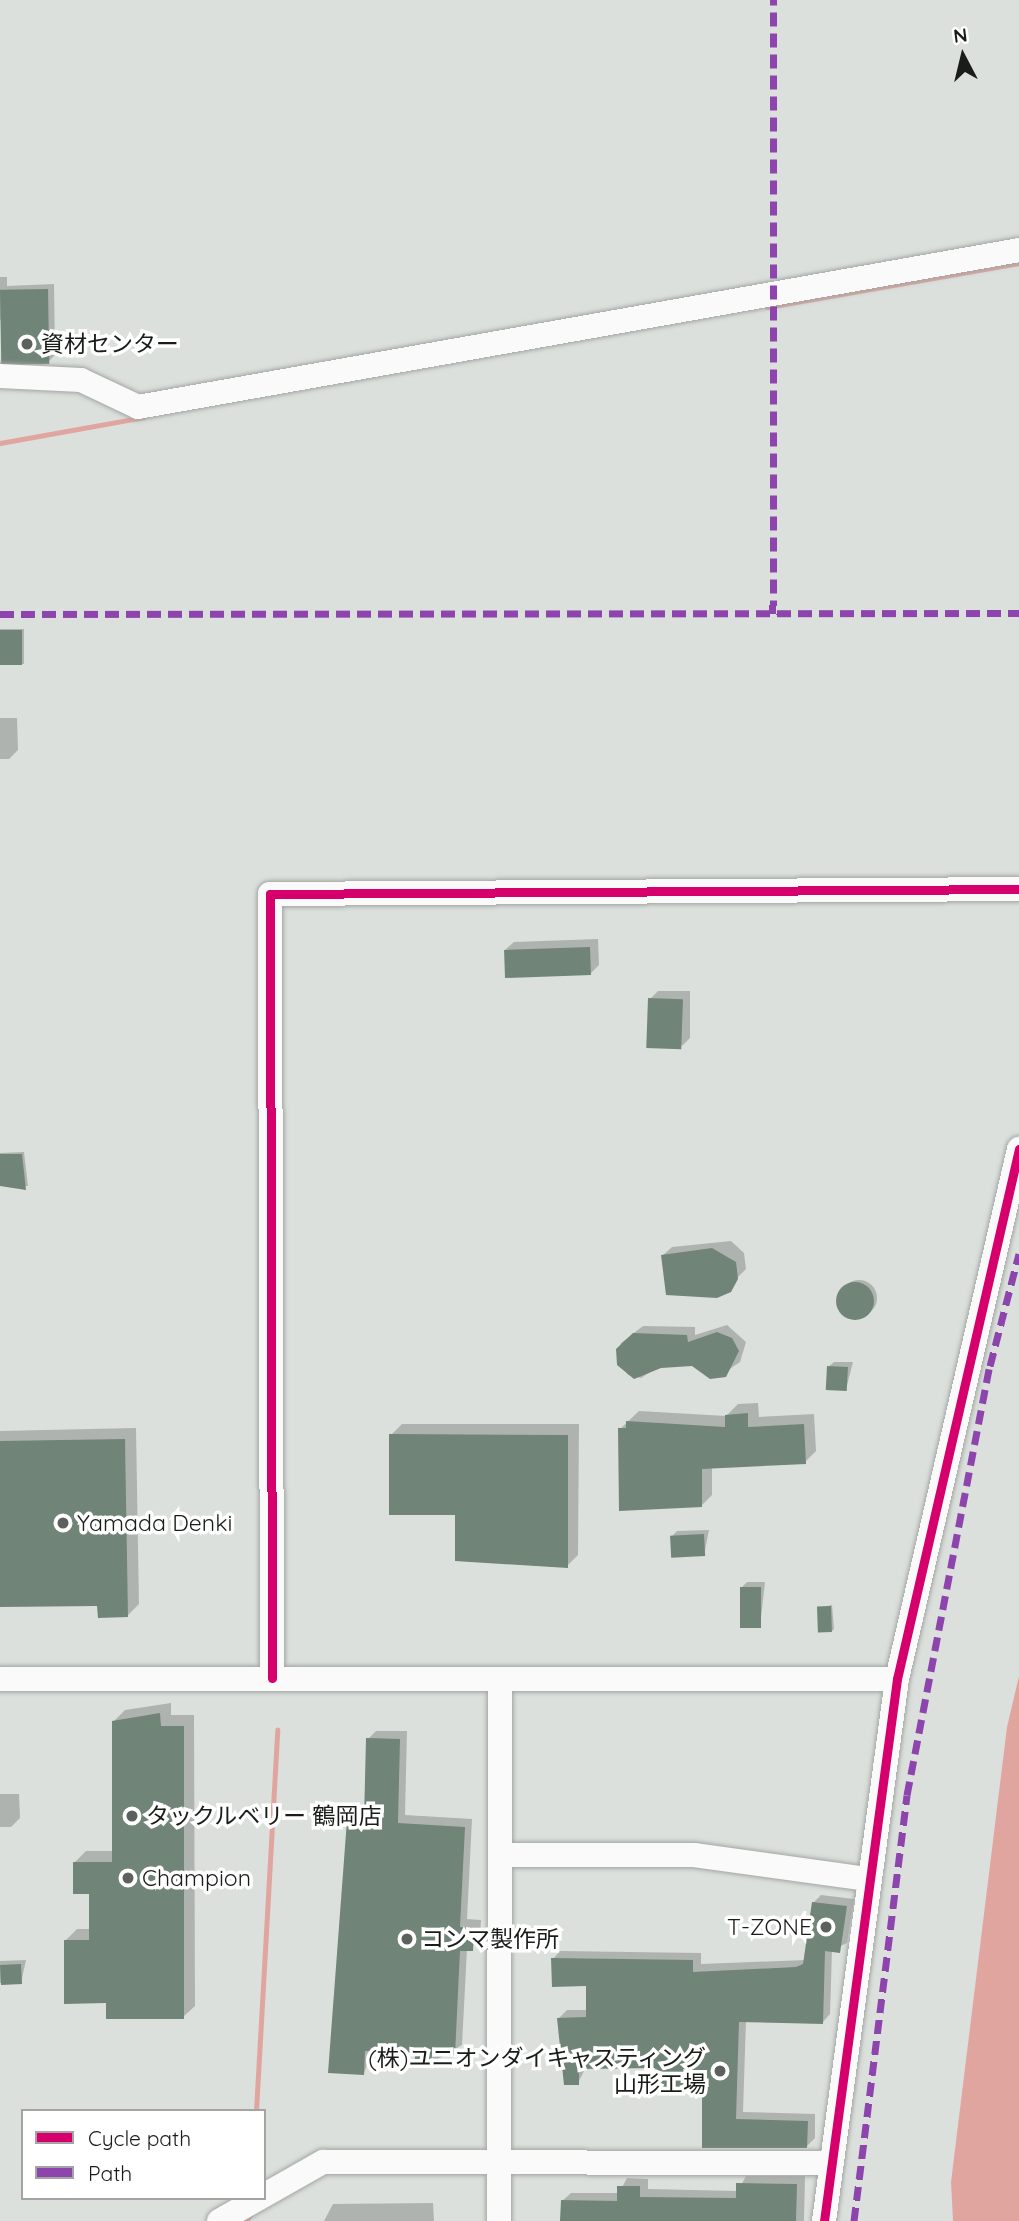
<!DOCTYPE html>
<html>
<head>
<meta charset="utf-8">
<style>
	body { margin:0 }
	#map { position:relative; width:1019px; height:2221px; overflow:hidden; background:#dbe0dc; font-family:Quicksand,"Noto Sans JP",sans-serif }
	div>[style] { position:absolute }
	.water>* { inset:0; background:#e1a5a0 }
	.shadow>* { inset:0; background:#0003; transform-origin:0 0 }
	.round { border-radius:50% }
	.stream>* { height:5px; margin:-2.5px; padding:0 2.5px; transform-origin:2.5px; border-radius:2.5px; background:#e1a5a0 }
	.building>* { inset:0; background:#718478; transform-origin:0 0 }
	.roads { filter:drop-shadow(0 0 2px #a3a6a3) drop-shadow(0 0 2px #a3a6a3) }
	.minor>* { height:24px; margin:-12px; padding:0 12px; transform-origin:12px; border-radius:12px; background:#fafafa }
	.quiet>* { height:7px; margin-top:-3.5px; transform-origin:0; background:repeating-linear-gradient(90deg,#8e44ad 0 14px,transparent 0 21px) }
	.cycleway>* { height:9px; margin:-4.5px; padding:0 4.5px; transform-origin:4.5px; border-radius:4.5px; background:#d6006c }
	.dots>* { width:19px; height:19px; translate:-50% -50%; box-sizing:border-box; border:4px solid #fff; border-radius:50% }
	span { translate:-50% -50%; white-space:nowrap; text-align:center; line-height:1.15; -webkit-text-stroke:7px #fff; paint-order:stroke }
	.poi-label { font-size:23px; color:#191c19 }
	.left { translate:0 -50%; text-align:left }
	.right { translate:-100% -50%; text-align:right }
	.legend { position:absolute; left:21px; top:2109px; width:245px; height:91px; box-sizing:border-box; background:#fff; border:2px solid #a3a4a3; margin:0; padding:9px 12px; list-style:none; font-size:21px; color:#191c19 }
	.legend li { display:flex; align-items:center; gap:14px; height:35px }
	.legend b { width:35px; border:2px solid #a3a4a3 }
	.north { position:absolute; left:928px; top:21px; width:70px; height:70px; -webkit-text-stroke:5px #fff; paint-order:stroke; rotate:353deg; font-size:19px; font-weight:700; line-height:28px; text-align:center; color:#191c19 }
	.north::after { content:''; display:block; margin:auto; width:24px; height:32px; background:#191c19; clip-path:polygon(50% 0,100% 100%,50% 72%,0 100%) }
</style>
</head>
<body>
<div id="map">
	<div class="water">
		<i style="clip-path:polygon(1019px 1676px,1019px 2221px,953px 2221px,951px 2182px,1007px 1727px)"></i>
	</div>
	<div class="shadow">
		<i style="clip-path:polygon(0 277px,7px 277px,7px 286px,54px 284px,55px 355px,48px 362px,0 319px)"></i>
		<i style="left:0;top:629px;width:24px;height:35px"></i>
		<i style="clip-path:polygon(0 718px,17px 718px,18px 750px,9px 759px,0 759px)"></i>
		<i style="clip-path:polygon(598px 939px,599px 965px,590px 974px,505px 950px,514px 942px)"></i>
		<i style="clip-path:polygon(658px 991px,690px 991px,690px 1038px,682px 1046px,650px 999px)"></i>
		<i style="clip-path:polygon(24px 1152px,28px 1186px,0 1185px,0 1153px)"></i>
		<i style="clip-path:polygon(731px 1241px,744px 1253px,746px 1269px,737px 1278px,663px 1255px,672px 1247px)"></i>
		<i class="round" style="left:841px;top:1280px;width:36px;height:36px"></i>
		<i style="clip-path:polygon(727px 1325px,746px 1342px,740px 1362px,718px 1377px,692px 1364px,660px 1366px,641px 1378px,628px 1375px,617px 1357px,621px 1343px,643px 1326px,695px 1327px,695px 1335px)"></i>
		<i style="clip-path:polygon(834px 1362px,853px 1362px,846px 1389px,828px 1367px)"></i>
		<i style="clip-path:polygon(758px 1403px,759px 1417px,814px 1414px,816px 1451px,805px 1462px,712px 1467px,712px 1495px,701px 1506px,620px 1429px,639px 1411px,726px 1416px,738px 1404px)"></i>
		<i style="clip-path:polygon(402px 1424px,579px 1424px,578px 1555px,567px 1566px,457px 1513px,391px 1435px)"></i>
		<i style="clip-path:polygon(136px 1428px,139px 1604px,127px 1616px,99px 1604px,0 1606px,0 1431px)"></i>
		<i style="clip-path:polygon(709px 1530px,704px 1555px,672px 1536px,677px 1531px)"></i>
		<i style="clip-path:polygon(747px 1582px,765px 1582px,760px 1627px,741px 1588px)"></i>
		<i style="clip-path:polygon(832px 1605px,834px 1629px,832px 1631px,818px 1608px)"></i>
		<i style="clip-path:polygon(171px 1703px,171px 1715px,194px 1715px,195px 2006px,183px 2017px,108px 2002px,66px 1940px,77px 1929px,91px 1929px,91px 1893px,74px 1863px,86px 1851px,114px 1851px,114px 1721px,125px 1710px)"></i>
		<i style="clip-path:polygon(376px 1731px,407px 1731px,405px 1815px,472px 1819px,467px 1919px,481px 1920px,480px 1941px,467px 1949px,462px 2045px,431px 2063px,417px 2052px,373px 2049px,364px 2073px,348px 1821px,366px 1813px,368px 1739px)"></i>
		<i style="clip-path:polygon(0 1794px,19px 1794px,20px 1818px,11px 1827px,0 1827px)"></i>
		<i style="clip-path:polygon(821px 1895px,854px 1899px,847px 1943px,832px 1950px,830px 2014px,823px 2022px,746px 2020px,743px 2112px,815px 2114px,815px 2138px,807px 2146px,704px 2146px,704px 2088px,657px 2066px,586px 2067px,578px 2083px,559px 2018px,567px 2010px,588px 2010px,588px 1984px,553px 1959px,560px 1951px,701px 1953px,701px 1964px,806px 1960px,813px 1903px)"></i>
		<i style="clip-path:polygon(26px 1960px,21px 1983px,0 1983px,0 1961px)"></i>
		<i style="clip-path:polygon(746px 2176px,805px 2176px,804px 2221px,562px 2221px,562px 2201px,571px 2193px,619px 2193px,627px 2178px,648px 2179px,648px 2189px,738px 2191px)"></i>
		<i style="clip-path:polygon(433px 2203px,434px 2221px,324px 2221px,333px 2204px)"></i>
	</div>
	<div class="stream">
		<i style="left:767px;top:307px;width:256px;rotate:-9.9deg"></i>
		<i style="left:0;top:443px;width:146px;rotate:-10.2deg"></i>
		<i style="left:256px;top:2111px;width:382px;rotate:-86.8deg"></i>
		<i style="left:246px;top:2221px;width:11px;rotate:-56deg"></i>
	</div>
	<div class="building">
		<i style="left:48px;top:289px;width:75px;height:48px;rotate:89deg"></i>
		<i style="left:0;top:630px;width:22px;height:35px"></i>
		<i style="left:590px;top:947px;width:28px;height:86px;rotate:88deg"></i>
		<i style="left:648px;top:998px;width:35px;height:50px;rotate:2deg"></i>
		<i style="clip-path:polygon(0 1154px,22px 1154px,26px 1190px,0 1186px)"></i>
		<i style="clip-path:polygon(712px 1248px,736px 1262px,738px 1279px,731px 1292px,717px 1298px,666px 1295px,661px 1255px)"></i>
		<i class="round" style="left:836px;top:1282px;width:38px;height:38px"></i>
		<i style="clip-path:polygon(717px 1332px,732px 1338px,739px 1351px,726px 1377px,710px 1379px,692px 1366px,661px 1368px,634px 1379px,617px 1365px,616px 1349px,633px 1333px,687px 1335px,688px 1342px)"></i>
		<i style="left:827px;top:1366px;width:21px;height:24px;rotate:3deg"></i>
		<i style="clip-path:polygon(748px 1413px,748px 1427px,804px 1424px,806px 1464px,702px 1469px,702px 1507px,619px 1511px,618px 1428px,626px 1428px,626px 1421px,725px 1427px,725px 1415px)"></i>
		<i style="clip-path:polygon(389px 1434px,568px 1435px,568px 1568px,455px 1561px,455px 1515px,389px 1515px)"></i>
		<i style="clip-path:polygon(125px 1439px,128px 1617px,98px 1618px,97px 1606px,0 1607px,0 1441px)"></i>
		<i style="left:704px;top:1534px;width:22px;height:34px;rotate:87deg"></i>
		<i style="left:740px;top:1587px;width:21px;height:41px"></i>
		<i style="left:831px;top:1606px;width:26px;height:14px;rotate:88deg"></i>
		<i style="clip-path:polygon(160px 1713px,161px 1726px,184px 1726px,184px 2019px,106px 2019px,106px 2003px,64px 2004px,64px 1940px,89px 1940px,89px 1894px,73px 1894px,73px 1862px,112px 1862px,112px 1721px)"></i>
		<i style="clip-path:polygon(366px 1738px,400px 1739px,398px 1823px,465px 1827px,460px 1927px,474px 1928px,473px 1951px,460px 1951px,455px 2055px,432px 2054px,431px 2064px,415px 2064px,415px 2053px,365px 2051px,364px 2075px,328px 2073px,347px 1820px,364px 1821px)"></i>
		<i style="clip-path:polygon(812px 1902px,847px 1906px,840px 1953px,825px 1951px,823px 2024px,739px 2022px,736px 2119px,808px 2121px,807px 2148px,702px 2148px,702px 2089px,656px 2090px,655px 2068px,579px 2069px,579px 2085px,564px 2085px,557px 2018px,586px 2017px,586px 1986px,552px 1987px,551px 1958px,693px 1960px,693px 1972px,796px 1967px,803px 1964px)"></i>
		<i style="left:21px;top:1964px;width:20px;height:21px;rotate:87deg"></i>
		<i style="clip-path:polygon(736px 2183px,797px 2184px,796px 2221px,560px 2221px,561px 2200px,617px 2201px,617px 2186px,640px 2186px,640px 2197px,736px 2198px)"></i>
	</div>
	<div class="roads">
		<div class="minor">
			<i style="left:0;top:376px;width:81px;rotate:2.8deg"></i>
			<i style="left:81px;top:380px;width:63px;rotate:25.3deg"></i>
			<i style="left:138px;top:407px;width:895px;rotate:-10.1deg"></i>
			<i style="left:272px;top:1678px;width:784px;rotate:-90.15deg"></i>
			<i style="left:270px;top:894px;width:749px;rotate:-0.38deg"></i>
			<i style="left:0;top:1679px;width:897px"></i>
			<i style="left:500px;top:1855px;width:194px"></i>
			<i style="left:694px;top:1855px;width:174px;rotate:7.9deg"></i>
			<i style="left:219px;top:2221px;width:120px;rotate:-29.6deg"></i>
			<i style="left:323px;top:2162px;width:506px;rotate:0.11deg"></i>
			<i style="left:499px;top:2221px;width:542px;rotate:-89.89deg"></i>
			<i style="left:824px;top:2221px;width:547px;rotate:-82.33deg"></i>
			<i style="left:897px;top:1679px;width:544px;rotate:-77.04deg"></i>
		</div>
	</div>
	<div class="quiet">
		<i style="left:0;top:614px;width:1019px;rotate:-0.06deg"></i>
		<i style="left:773px;top:614px;width:614px;rotate:-89.91deg"></i>
		<i style="left:854px;top:2221px;width:429px;rotate:-82.9deg"></i>
		<i style="left:907px;top:1795px;width:437px;rotate:-79.1deg"></i>
		<i style="left:990px;top:1366px;width:116px;rotate:-75.5deg"></i>
	</div>
	<div class="cycleway">
		<i style="left:272px;top:1678px;width:784px;rotate:-90.15deg"></i>
		<i style="left:270px;top:894px;width:749px;rotate:-0.38deg"></i>
		<i style="left:824px;top:2221px;width:547px;rotate:-82.33deg"></i>
		<i style="left:897px;top:1679px;width:544px;rotate:-77.04deg"></i>
	</div>
	<div class="dots">
		<i style="left:27px;top:344px;background:#5d615d"></i>
		<i style="left:63px;top:1523px;background:#5d615d"></i>
		<i style="left:132px;top:1816px;background:#5d615d"></i>
		<i style="left:128px;top:1878px;background:#5d615d"></i>
		<i style="left:826px;top:1927px;background:#5d615d"></i>
		<i style="left:407px;top:1939px;background:#5d615d"></i>
		<i style="left:720px;top:2071px;background:#5d615d"></i>
	</div>
	<div class="poi-label">
		<span class="left" style="left:41px;top:344px">資材センター</span>
		<span class="left" style="left:77px;top:1523px">Yamada Denki</span>
		<span class="left" style="left:146px;top:1816px">タックルベリー 鶴岡店</span>
		<span class="left" style="left:142px;top:1878px">Champion</span>
		<span class="right" style="left:812px;top:1927px">T-ZONE</span>
		<span class="left" style="left:421px;top:1939px">コンマ製作所</span>
		<span class="right" style="left:706px;top:2071px">(株)ユニオンダイキャスティング<br>山形工場</span>
	</div>
	<ul class="legend">
	<li><b style="height:9px;background:#d6006c"></b>Cycle path</li>
	<li><b style="height:9px;background:#8e44ad"></b>Path</li>
	</ul>
	<div class="north">N</div>
</div>
</body>
</html>
